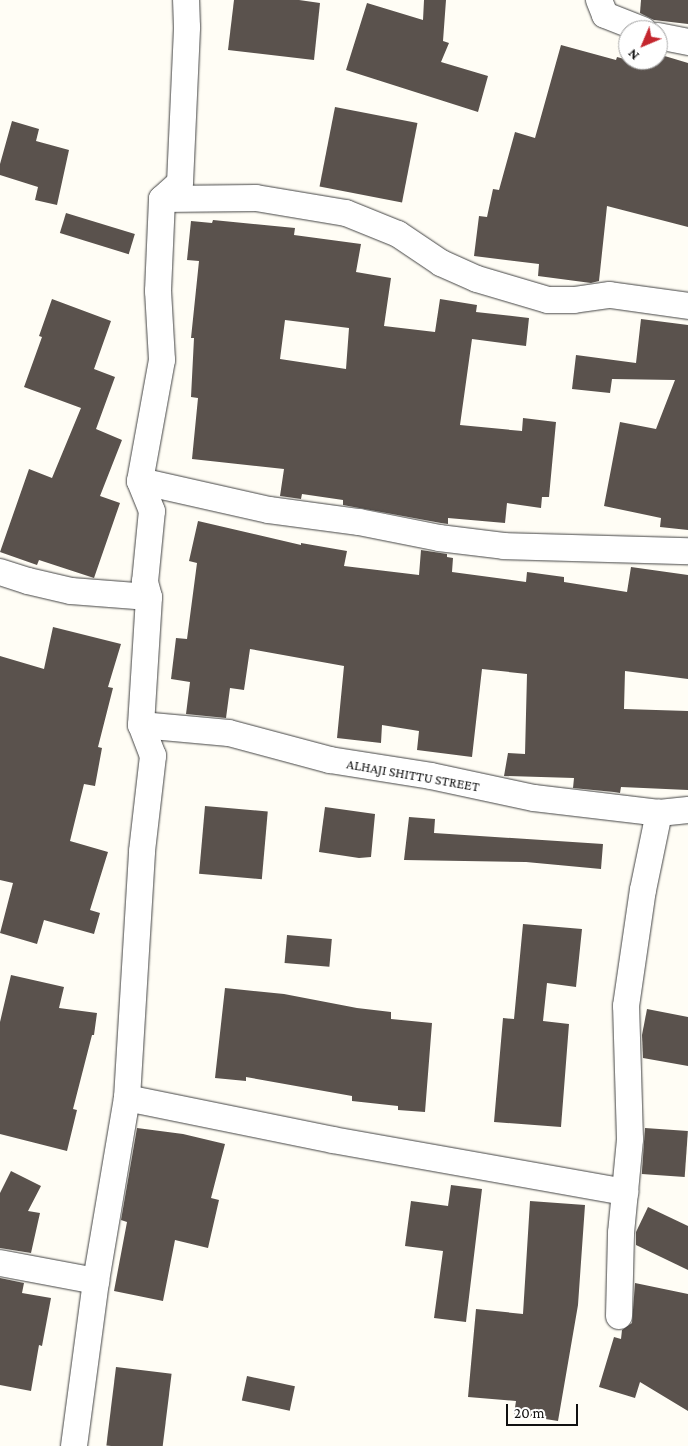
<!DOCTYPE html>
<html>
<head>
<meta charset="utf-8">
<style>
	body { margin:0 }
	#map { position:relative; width:688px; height:1446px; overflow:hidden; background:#fffdf5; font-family:"Crimson Pro",serif }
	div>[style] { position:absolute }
	.building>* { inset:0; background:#5a524d; transform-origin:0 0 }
	.roads { filter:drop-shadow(0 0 1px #444) drop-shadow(0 0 1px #444) }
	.minor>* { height:26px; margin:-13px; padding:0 13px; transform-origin:13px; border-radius:13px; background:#fff }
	span { translate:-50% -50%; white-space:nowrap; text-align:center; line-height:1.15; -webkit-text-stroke:5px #fff; paint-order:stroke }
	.street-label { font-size:14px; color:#111 }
	.north { position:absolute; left:618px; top:20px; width:50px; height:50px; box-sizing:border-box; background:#fff; border:1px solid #a0a0a0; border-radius:50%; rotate:225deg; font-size:14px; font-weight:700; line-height:20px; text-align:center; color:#111 }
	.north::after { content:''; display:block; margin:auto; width:18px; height:22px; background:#c4262e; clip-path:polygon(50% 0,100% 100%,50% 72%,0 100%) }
	.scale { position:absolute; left:506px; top:1404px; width:72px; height:22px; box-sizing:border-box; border:2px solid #111; border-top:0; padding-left:6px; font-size:15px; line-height:18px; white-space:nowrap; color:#111; -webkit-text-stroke:4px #fff; paint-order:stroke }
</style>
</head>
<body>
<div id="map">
	<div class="building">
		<i style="clip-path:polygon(234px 0,299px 0,320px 3px,314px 60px,228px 50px)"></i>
		<i style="clip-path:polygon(424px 0,446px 0,443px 41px,449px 43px,441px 62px,488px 76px,478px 112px,346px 70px,367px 3px,423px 20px)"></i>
		<i style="clip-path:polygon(641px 0,688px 0,688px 24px,654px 20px,640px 13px)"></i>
		<i style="clip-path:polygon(561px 45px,616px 60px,617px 57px,628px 60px,658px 60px,658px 54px,688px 63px,688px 227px,607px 206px,599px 281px,591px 283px,538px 276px,539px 264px,474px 256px,479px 216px,487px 217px,493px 189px,499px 190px,515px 132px,535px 138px)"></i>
		<i style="left:335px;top:107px;width:84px;height:81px;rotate:11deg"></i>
		<i style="clip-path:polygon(12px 121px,39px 129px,36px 141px,69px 150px,57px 205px,35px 200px,38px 187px,0 175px,0 164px)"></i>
		<i style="left:66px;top:213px;width:72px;height:21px;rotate:17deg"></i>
		<i style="clip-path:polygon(evenodd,213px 220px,295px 228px,294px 235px,361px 244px,356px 272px,391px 278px,384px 326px,435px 332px,440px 299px,477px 305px,476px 312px,529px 318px,526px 346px,472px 339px,460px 425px,522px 431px,523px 418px,556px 422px,549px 497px,542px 497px,541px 508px,507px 503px,505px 523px,448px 518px,448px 524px,441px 523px,343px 505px,343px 500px,302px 494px,301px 499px,280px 496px,284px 469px,192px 459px,198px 398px,191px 397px,194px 338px,191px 338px,199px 261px,187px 260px,191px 221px,212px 223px,213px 220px,285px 320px,349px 328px,346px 369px,280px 359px,285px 320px)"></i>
		<i style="clip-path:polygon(52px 299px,111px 321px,94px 369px,115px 377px,96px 429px,122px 440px,100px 496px,120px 503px,94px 578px,39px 560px,37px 565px,0 552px,29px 469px,52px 478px,81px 408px,24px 387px,42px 337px,39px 336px)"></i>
		<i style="clip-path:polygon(641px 319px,688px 325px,688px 530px,660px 527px,661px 518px,604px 506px,620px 422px,656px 429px,675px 380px,612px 379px,610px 393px,572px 389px,576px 355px,636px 363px)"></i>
		<i style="clip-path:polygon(198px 521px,301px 545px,301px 543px,347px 551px,344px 566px,419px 575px,421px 550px,447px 554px,447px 557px,453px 558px,452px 572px,526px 582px,527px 572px,564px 577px,564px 582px,627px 592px,631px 567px,688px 575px,688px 679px,625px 671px,624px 709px,688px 711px,688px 790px,621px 787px,620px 793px,614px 792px,573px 788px,574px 778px,504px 776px,508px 753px,525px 754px,527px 674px,482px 669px,472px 757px,417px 750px,419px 731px,382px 725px,381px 743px,337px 738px,344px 666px,250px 649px,244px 690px,230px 688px,226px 718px,186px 714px,190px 682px,171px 679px,176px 638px,187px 639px,197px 563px,189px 561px)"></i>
		<i style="clip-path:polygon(53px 627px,121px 644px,108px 687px,113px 688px,98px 747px,102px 748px,95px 786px,84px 784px,70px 841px,108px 852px,90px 910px,100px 913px,94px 934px,44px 920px,37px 944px,0 933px,13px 883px,0 880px,0 656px,44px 669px)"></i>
		<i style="left:205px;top:806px;width:63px;height:68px;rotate:5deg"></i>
		<i style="clip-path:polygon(325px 807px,375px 814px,371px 857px,359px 858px,319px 852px)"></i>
		<i style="clip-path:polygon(409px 817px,435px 819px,434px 833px,603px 844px,601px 869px,526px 862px,404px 860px)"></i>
		<i style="clip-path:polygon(523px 924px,582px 929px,576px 987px,547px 983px,543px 1021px,569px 1024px,561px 1127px,494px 1122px,503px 1018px,514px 1019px)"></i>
		<i style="left:287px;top:935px;width:45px;height:28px;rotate:5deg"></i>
		<i style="clip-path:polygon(11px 975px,64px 987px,59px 1008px,97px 1013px,94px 1035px,92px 1035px,73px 1109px,77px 1110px,67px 1151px,0 1134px,0 1022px)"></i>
		<i style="clip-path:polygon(225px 988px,284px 994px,357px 1008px,391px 1012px,391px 1019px,432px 1023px,425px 1112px,398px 1110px,398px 1106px,352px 1101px,352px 1096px,246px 1077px,246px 1081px,215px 1078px)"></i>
		<i style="clip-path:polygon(647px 1009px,688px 1017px,688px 1066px,643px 1058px,642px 1035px)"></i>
		<i style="clip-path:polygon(137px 1128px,183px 1134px,225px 1144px,211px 1198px,219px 1200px,208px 1248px,175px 1240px,163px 1301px,114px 1291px,127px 1222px,121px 1220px)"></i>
		<i style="left:645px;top:1128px;width:43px;height:46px;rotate:4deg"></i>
		<i style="clip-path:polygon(11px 1171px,41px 1186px,28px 1211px,40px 1213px,31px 1253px,0 1248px,0 1193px)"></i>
		<i style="clip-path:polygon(451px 1185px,482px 1189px,466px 1322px,434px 1318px,443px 1251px,405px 1246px,411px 1201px,448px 1206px)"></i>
		<i style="clip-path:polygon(530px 1201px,585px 1205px,578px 1305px,558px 1421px,514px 1414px,516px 1401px,468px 1397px,476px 1309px,523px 1314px)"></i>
		<i style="clip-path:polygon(648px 1207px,688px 1226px,688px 1270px,636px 1245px,636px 1232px)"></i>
		<i style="clip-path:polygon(0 1278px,24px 1283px,22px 1293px,51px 1298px,42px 1346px,39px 1345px,31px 1391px,0 1385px)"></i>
		<i style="clip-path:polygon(635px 1283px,688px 1294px,688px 1411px,640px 1382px,635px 1398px,599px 1387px,614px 1337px,621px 1339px,622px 1330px,632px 1323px)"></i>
		<i style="left:116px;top:1367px;width:56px;height:79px;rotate:7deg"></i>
		<i style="left:247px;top:1376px;width:49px;height:25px;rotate:12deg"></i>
	</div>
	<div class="roads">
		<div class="minor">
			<i style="left:599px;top:0;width:16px;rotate:68deg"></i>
			<i style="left:605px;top:15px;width:41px;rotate:21.5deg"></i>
			<i style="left:658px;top:36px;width:31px;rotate:11deg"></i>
			<i style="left:162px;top:199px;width:24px;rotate:-42deg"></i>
			<i style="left:180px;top:183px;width:156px;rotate:-87.4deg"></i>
			<i style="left:187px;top:27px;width:27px;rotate:-92deg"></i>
			<i style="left:140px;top:481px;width:132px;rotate:12.7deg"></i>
			<i style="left:269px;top:510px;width:91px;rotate:7.6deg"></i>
			<i style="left:359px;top:522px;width:82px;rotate:11.3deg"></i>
			<i style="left:439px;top:538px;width:65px;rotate:7deg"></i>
			<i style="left:504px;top:546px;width:184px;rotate:1.6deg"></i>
			<i style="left:0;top:572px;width:29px;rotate:18deg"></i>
			<i style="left:28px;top:581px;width:44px;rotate:13.1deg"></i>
			<i style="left:71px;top:591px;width:78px;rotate:4.4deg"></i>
			<i style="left:141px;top:725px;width:88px;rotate:5.2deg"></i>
			<i style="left:229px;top:733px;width:105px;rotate:15deg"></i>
			<i style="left:330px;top:760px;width:102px;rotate:9deg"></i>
			<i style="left:431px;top:776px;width:105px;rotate:12.1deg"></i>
			<i style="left:534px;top:798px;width:126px;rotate:6.8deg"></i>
			<i style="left:659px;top:813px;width:29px;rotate:-6deg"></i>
			<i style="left:127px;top:1098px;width:210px;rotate:11.5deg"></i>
			<i style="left:333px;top:1140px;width:297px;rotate:10.1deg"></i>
			<i style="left:0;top:1263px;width:98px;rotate:10.6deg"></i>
			<i style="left:619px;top:1316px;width:83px;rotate:-88.6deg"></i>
			<i style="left:621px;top:1233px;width:94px;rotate:-84.5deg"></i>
			<i style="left:630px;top:1139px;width:133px;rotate:-91.7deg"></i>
			<i style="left:626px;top:1006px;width:117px;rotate:-81.7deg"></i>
			<i style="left:643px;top:890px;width:79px;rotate:-78.3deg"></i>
			<i style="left:74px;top:1446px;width:166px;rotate:-82.4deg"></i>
			<i style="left:96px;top:1281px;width:186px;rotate:-80.4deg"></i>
			<i style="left:127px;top:1098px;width:247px;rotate:-86.5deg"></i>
			<i style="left:142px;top:851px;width:96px;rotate:-83.4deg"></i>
			<i style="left:153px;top:756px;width:33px;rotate:-111deg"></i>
			<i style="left:141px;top:725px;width:128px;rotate:-86.4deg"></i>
			<i style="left:149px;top:597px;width:16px;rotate:-105deg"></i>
			<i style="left:145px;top:582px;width:71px;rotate:-84.4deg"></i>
			<i style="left:152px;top:511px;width:32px;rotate:-112deg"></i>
			<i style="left:140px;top:481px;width:123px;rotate:-79.7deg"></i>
			<i style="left:162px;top:360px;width:69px;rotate:-93.3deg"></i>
			<i style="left:158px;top:291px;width:92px;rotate:-87.5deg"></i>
			<i style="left:162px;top:199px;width:94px;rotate:-0.6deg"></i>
			<i style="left:256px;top:198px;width:91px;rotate:9.5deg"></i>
			<i style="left:346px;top:213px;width:56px;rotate:22deg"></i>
			<i style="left:398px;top:234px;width:52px;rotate:34deg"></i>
			<i style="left:441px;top:263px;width:39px;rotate:24deg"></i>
			<i style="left:477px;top:279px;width:74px;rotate:16.5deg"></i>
			<i style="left:548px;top:300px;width:26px"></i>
			<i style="left:574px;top:300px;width:36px;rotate:-8deg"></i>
			<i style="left:610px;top:295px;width:79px;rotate:8deg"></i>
		</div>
	</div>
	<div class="street-label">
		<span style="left:413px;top:775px;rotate:10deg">ALHAJI SHITTU STREET</span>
	</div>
	<div class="north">N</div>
	<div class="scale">20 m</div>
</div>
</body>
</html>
